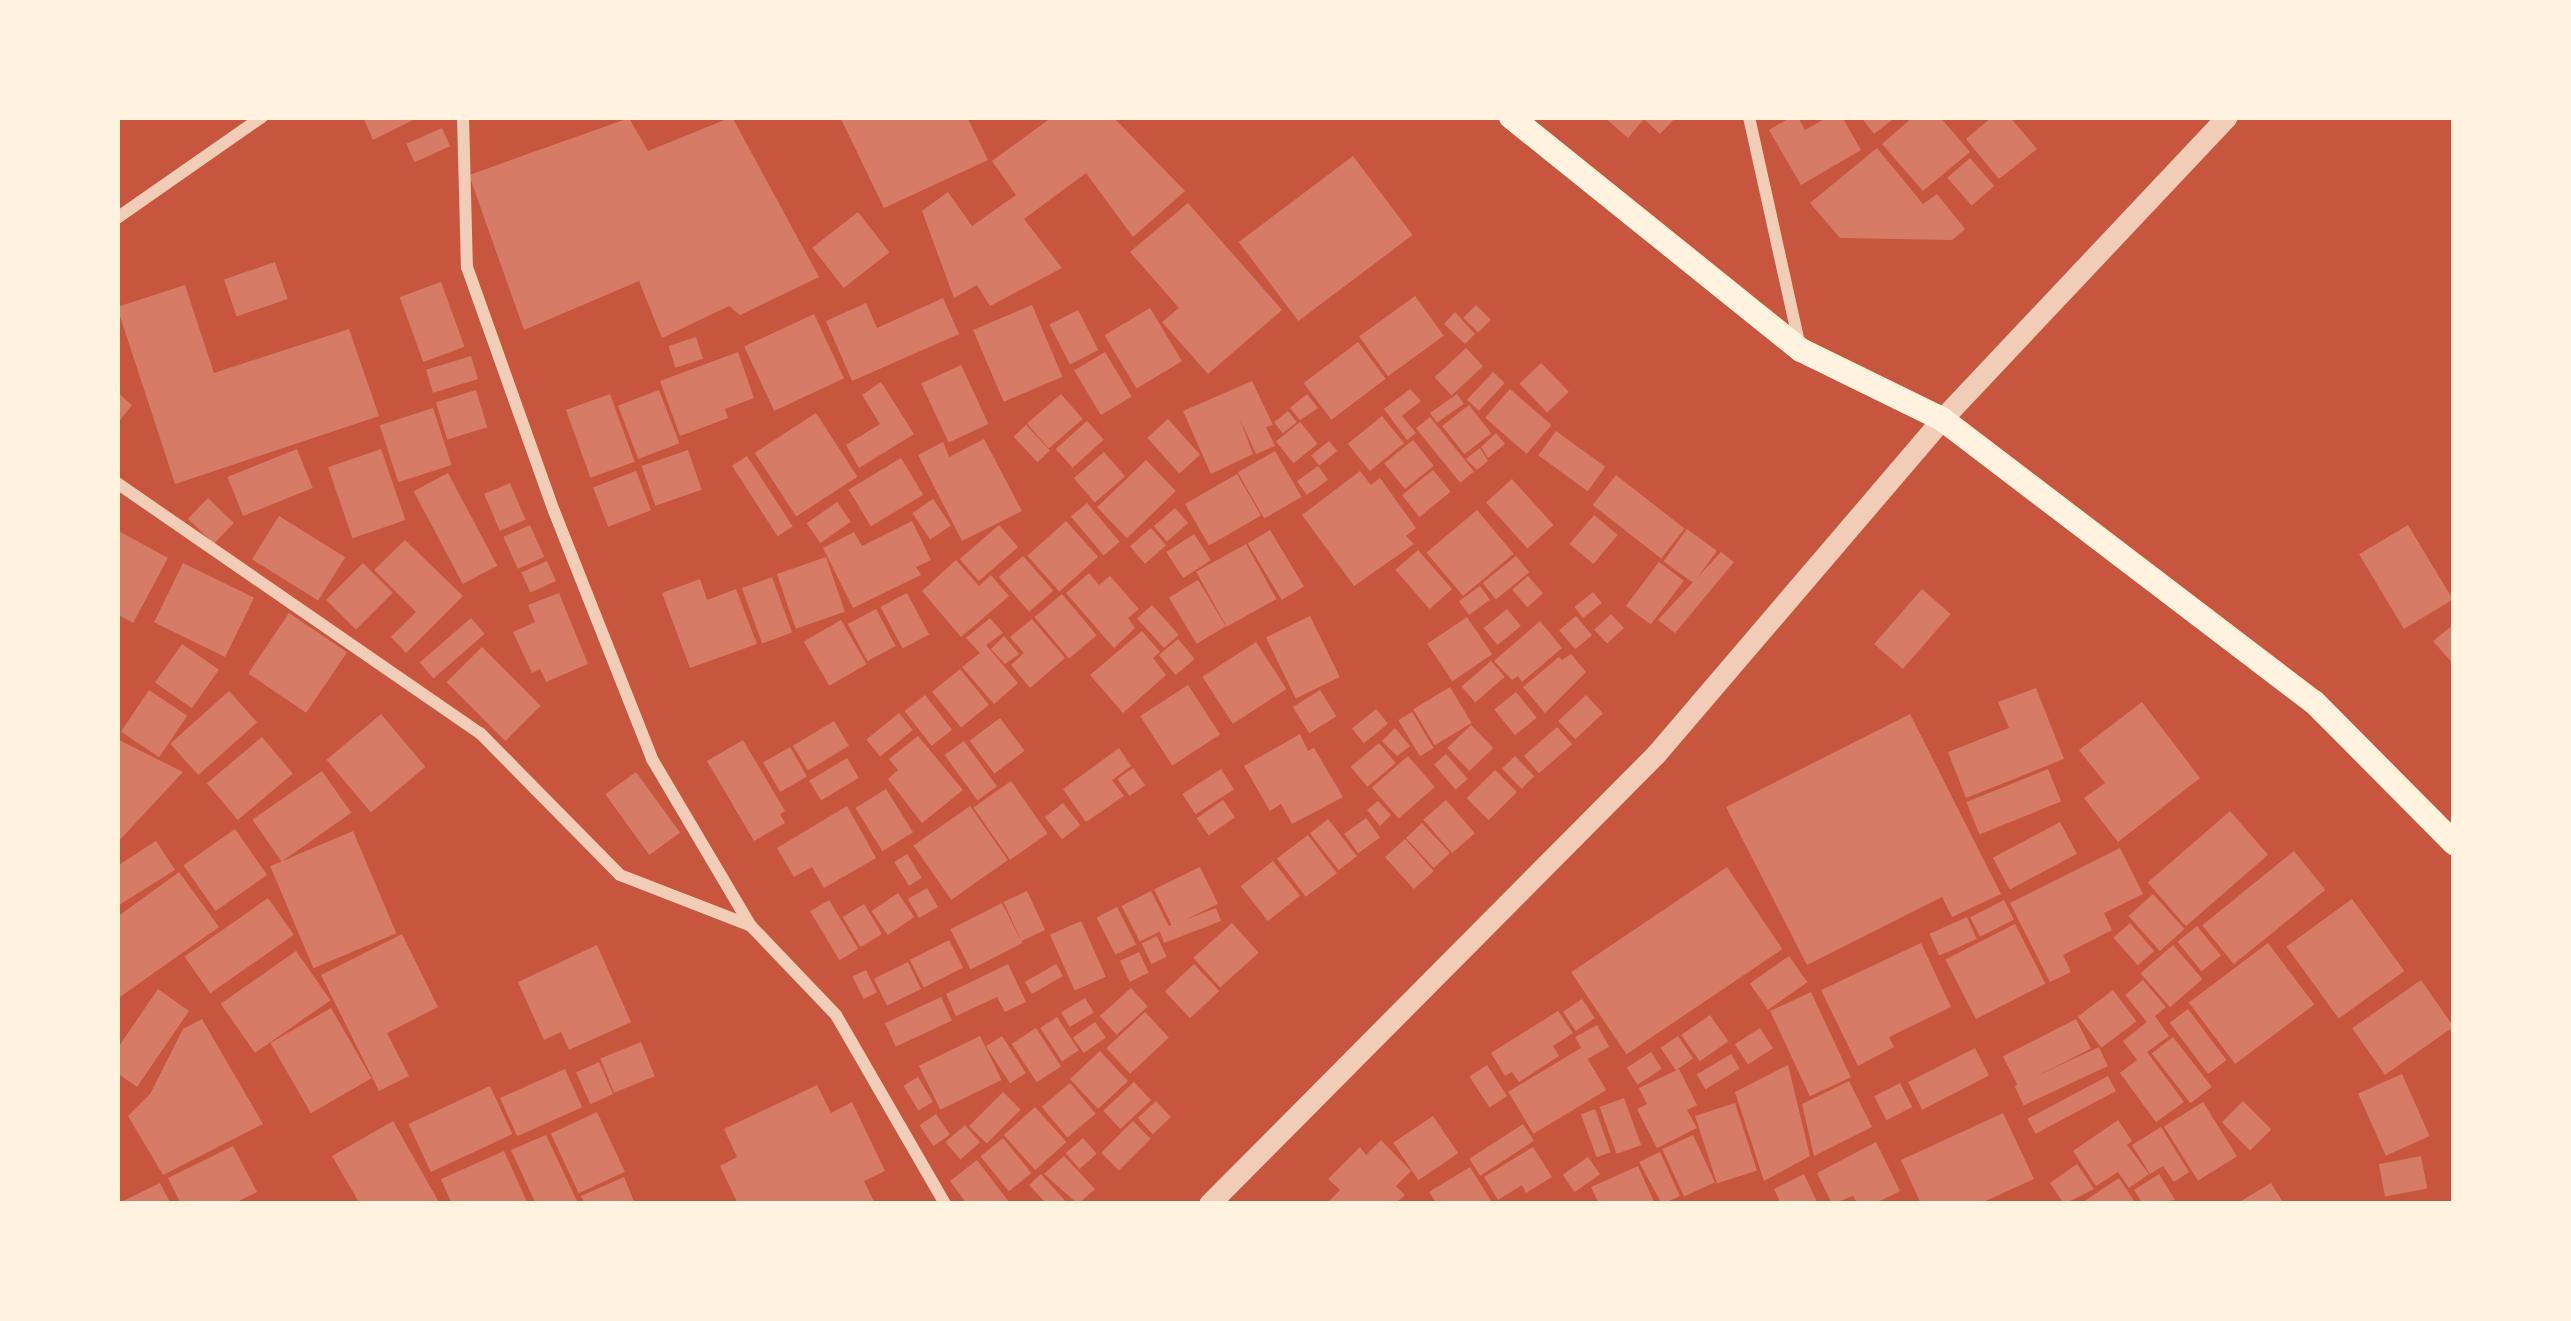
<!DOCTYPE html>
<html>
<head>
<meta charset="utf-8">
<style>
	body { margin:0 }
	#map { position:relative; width:2571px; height:1321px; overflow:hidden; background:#c8553d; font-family:Signika,sans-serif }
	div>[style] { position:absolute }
	.building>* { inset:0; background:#d67c66; transform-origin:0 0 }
	.minor>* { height:12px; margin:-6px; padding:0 6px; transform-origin:6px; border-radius:6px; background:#f1ccb7 }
	.tertiary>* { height:21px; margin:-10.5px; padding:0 10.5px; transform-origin:10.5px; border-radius:10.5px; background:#f1ccb7 }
	.secondary>* { height:24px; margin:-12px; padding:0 12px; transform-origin:12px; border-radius:12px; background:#fff3e0 }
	span { translate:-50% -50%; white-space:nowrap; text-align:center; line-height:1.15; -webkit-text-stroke:10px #fff3e0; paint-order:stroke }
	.frame { position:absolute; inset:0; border:120px solid #fff3e0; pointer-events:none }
</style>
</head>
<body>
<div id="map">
	<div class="building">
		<i style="clip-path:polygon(363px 117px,419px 117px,373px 140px)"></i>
		<i style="clip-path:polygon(732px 117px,819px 277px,740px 315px,729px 306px,662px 338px,639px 281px,524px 330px,469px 175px,629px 118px,648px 151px)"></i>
		<i style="clip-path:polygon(840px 117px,967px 117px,988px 160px,884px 208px)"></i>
		<i style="clip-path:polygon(1052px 117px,1113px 117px,1185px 191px,1133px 237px,1086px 173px,1024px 219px,1062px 268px,990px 306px,977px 285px,954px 298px,922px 211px,948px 192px,972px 226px,1016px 195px,992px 161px)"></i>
		<i style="clip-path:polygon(1604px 117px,1676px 117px,1660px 134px,1644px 119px,1628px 138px)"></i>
		<i style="clip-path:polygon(1791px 117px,1798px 117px,1805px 130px,1828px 117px,1842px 117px,1861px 150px,1801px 185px,1769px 130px)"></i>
		<i style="clip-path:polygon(1861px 117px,1896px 117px,1874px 134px)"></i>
		<i style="clip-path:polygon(1913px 117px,1940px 117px,1970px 152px,1923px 191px,1882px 144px)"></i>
		<i style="clip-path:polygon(1992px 117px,2010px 117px,2037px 149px,1999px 179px,1966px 139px)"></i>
		<i style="left:442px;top:128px;width:20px;height:39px;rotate:66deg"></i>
		<i style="clip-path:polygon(1877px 148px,1923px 204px,1937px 194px,1965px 229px,1952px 240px,1840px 238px,1810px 203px)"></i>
		<i style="left:1353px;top:156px;width:99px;height:143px;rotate:53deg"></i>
		<i style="left:1970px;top:158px;width:37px;height:30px;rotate:49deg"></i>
		<i style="clip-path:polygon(1188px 203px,1282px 310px,1208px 374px,1162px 322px,1179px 308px,1130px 252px)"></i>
		<i style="left:858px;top:212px;width:51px;height:58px;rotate:52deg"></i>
		<i style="left:275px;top:262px;width:39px;height:54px;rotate:71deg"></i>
		<i style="left:441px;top:282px;width:69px;height:44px;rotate:70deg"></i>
		<i style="clip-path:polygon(185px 285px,214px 373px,349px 329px,379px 416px,175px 484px,117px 307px)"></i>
		<i style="left:1415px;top:296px;width:49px;height:69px;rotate:54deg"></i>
		<i style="clip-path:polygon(943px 298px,959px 334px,852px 381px,826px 321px,866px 303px,877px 328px)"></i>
		<i style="left:1032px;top:305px;width:78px;height:64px;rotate:67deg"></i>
		<i style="left:1476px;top:305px;width:21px;height:18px;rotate:45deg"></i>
		<i style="left:1150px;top:308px;width:62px;height:53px;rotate:59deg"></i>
		<i style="left:1078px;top:310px;width:45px;height:32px;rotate:63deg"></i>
		<i style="clip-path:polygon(1455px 312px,1475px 334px,1465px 344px,1444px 324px)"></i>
		<i style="left:814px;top:314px;width:71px;height:77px;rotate:65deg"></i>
		<i style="left:696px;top:337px;width:23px;height:29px;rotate:72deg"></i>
		<i style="left:1358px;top:342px;width:46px;height:68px;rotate:53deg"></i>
		<i style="left:1466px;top:348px;width:25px;height:43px;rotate:47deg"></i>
		<i style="clip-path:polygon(738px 352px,754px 398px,725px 409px,728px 418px,680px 436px,660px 381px)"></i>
		<i style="left:1105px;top:352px;width:52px;height:36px;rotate:59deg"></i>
		<i style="left:471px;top:356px;width:24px;height:47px;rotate:73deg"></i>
		<i style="left:1541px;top:363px;width:40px;height:30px;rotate:46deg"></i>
		<i style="left:961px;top:365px;width:65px;height:44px;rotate:65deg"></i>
		<i style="left:1493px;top:372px;width:16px;height:38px;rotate:43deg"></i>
		<i style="clip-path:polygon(1252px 381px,1273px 425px,1266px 427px,1275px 446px,1256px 454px,1239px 417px,1253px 454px,1211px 474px,1183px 411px)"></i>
		<i style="clip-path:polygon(881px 382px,914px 434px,859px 468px,846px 445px,880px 424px,862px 395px)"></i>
		<i style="clip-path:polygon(1410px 389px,1421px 401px,1402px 416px,1416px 433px,1407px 440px,1384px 409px)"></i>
		<i style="left:1510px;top:389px;width:55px;height:38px;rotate:41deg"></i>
		<i style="left:476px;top:390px;width:39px;height:42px;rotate:73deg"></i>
		<i style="left:659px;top:390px;width:57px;height:44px;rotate:69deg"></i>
		<i style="clip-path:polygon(117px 392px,132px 405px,117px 424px)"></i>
		<i style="left:610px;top:394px;width:72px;height:47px;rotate:70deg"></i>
		<i style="left:1061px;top:394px;width:33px;height:45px;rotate:49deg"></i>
		<i style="clip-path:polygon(1307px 394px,1318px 408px,1300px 420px,1290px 408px)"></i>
		<i style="left:1457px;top:394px;width:12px;height:33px;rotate:55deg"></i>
		<i style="left:1469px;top:405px;width:36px;height:34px;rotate:52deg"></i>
		<i style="left:433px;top:408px;width:60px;height:56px;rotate:72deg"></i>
		<i style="left:1288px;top:411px;width:14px;height:18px;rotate:51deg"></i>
		<i style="left:816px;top:413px;width:76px;height:73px;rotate:57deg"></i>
		<i style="left:1382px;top:416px;width:35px;height:44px;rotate:51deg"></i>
		<i style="left:1430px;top:417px;width:70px;height:18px;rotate:51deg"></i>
		<i style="left:1168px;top:419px;width:48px;height:28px;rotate:48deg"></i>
		<i style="left:1087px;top:421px;width:25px;height:42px;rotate:48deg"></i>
		<i style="left:1300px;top:422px;width:28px;height:31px;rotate:51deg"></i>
		<i style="left:1026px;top:425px;width:35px;height:17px;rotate:47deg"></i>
		<i style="left:1556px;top:431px;width:61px;height:30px;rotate:36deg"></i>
		<i style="clip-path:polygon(1496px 433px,1505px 444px,1488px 458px,1481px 447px)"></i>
		<i style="clip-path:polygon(984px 439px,1022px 511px,962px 541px,918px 455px,943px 442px,949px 457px)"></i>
		<i style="left:1413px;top:440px;width:33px;height:37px;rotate:51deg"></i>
		<i style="left:1329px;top:441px;width:13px;height:23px;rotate:51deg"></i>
		<i style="clip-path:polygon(1480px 448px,1488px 461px,1477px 470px,1466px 459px)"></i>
		<i style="left:297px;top:449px;width:42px;height:75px;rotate:68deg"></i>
		<i style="left:381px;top:449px;width:75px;height:56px;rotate:71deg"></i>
		<i style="left:688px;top:450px;width:42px;height:49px;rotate:71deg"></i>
		<i style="left:1275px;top:451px;width:53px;height:43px;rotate:60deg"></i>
		<i style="left:1104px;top:452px;width:32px;height:40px;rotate:49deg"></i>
		<i style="left:747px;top:456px;width:84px;height:18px;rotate:57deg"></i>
		<i style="left:901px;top:458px;width:43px;height:61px;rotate:59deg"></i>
		<i style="left:1146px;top:460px;width:43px;height:68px;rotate:46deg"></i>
		<i style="left:1318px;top:466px;width:17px;height:26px;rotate:54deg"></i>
		<i style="left:1433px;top:470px;width:28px;height:40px;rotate:51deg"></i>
		<i style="left:636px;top:471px;width:42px;height:46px;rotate:69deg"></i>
		<i style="clip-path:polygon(1360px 471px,1371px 485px,1380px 478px,1416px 528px,1406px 536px,1414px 544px,1354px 586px,1302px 515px)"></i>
		<i style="left:448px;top:473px;width:105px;height:39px;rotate:62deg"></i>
		<i style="left:1237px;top:474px;width:48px;height:60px;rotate:60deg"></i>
		<i style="left:1616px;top:475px;width:87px;height:38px;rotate:38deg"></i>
		<i style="left:1512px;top:479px;width:62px;height:35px;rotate:48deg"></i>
		<i style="left:510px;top:483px;width:40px;height:28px;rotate:67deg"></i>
		<i style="left:208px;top:498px;width:36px;height:29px;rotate:44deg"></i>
		<i style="left:933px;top:499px;width:32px;height:25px;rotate:56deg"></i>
		<i style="left:837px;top:502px;width:24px;height:37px;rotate:55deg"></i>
		<i style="left:1087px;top:503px;width:51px;height:21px;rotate:50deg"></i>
		<i style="left:1175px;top:508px;width:20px;height:28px;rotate:49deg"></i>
		<i style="left:1477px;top:510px;width:57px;height:66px;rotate:50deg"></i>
		<i style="left:1594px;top:515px;width:31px;height:38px;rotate:40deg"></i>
		<i style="left:279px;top:516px;width:78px;height:51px;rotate:32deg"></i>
		<i style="clip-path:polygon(912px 521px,931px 560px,916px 567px,921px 575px,853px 608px,823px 548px,854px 532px,862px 546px)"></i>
		<i style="left:1066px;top:521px;width:48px;height:52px;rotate:48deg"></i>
		<i style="left:530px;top:525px;width:35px;height:29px;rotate:66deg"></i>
		<i style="left:999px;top:525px;width:29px;height:52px;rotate:49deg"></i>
		<i style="left:2408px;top:525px;width:87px;height:57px;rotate:59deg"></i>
		<i style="left:1151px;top:528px;width:23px;height:28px;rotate:49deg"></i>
		<i style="left:1687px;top:529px;width:37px;height:40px;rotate:36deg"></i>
		<i style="clip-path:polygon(117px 530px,168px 558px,133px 623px,117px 614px)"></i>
		<i style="left:1270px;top:530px;width:66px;height:26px;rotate:59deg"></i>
		<i style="left:1194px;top:534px;width:31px;height:33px;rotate:57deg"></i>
		<i style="clip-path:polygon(405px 540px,463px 596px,406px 653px,391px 637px,416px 612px,374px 570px)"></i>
		<i style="left:1246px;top:544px;width:63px;height:57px;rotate:61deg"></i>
		<i style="left:1418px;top:550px;width:52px;height:30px;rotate:49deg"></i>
		<i style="clip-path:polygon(1721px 552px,1734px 562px,1675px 633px,1658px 620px)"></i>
		<i style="left:1023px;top:556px;width:46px;height:32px;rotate:49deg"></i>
		<i style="left:1516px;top:556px;width:21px;height:43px;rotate:51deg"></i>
		<i style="left:826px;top:557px;width:58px;height:52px;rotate:71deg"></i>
		<i style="clip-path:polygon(956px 560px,979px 586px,991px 575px,1009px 596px,961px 637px,922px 591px)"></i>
		<i style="left:547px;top:561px;width:22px;height:28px;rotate:66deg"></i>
		<i style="left:1659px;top:562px;width:31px;height:55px;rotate:37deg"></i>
		<i style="left:183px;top:563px;width:79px;height:66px;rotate:26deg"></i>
		<i style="left:363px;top:563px;width:42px;height:52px;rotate:45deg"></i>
		<i style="clip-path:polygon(1089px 573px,1099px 585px,1110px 576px,1139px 609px,1128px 618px,1135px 628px,1114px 648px,1066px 593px)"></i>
		<i style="left:1528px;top:576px;width:23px;height:21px;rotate:49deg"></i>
		<i style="left:772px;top:577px;width:59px;height:32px;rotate:70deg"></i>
		<i style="clip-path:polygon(700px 579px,707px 600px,736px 589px,757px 644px,690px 668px,662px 593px)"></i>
		<i style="left:1198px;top:580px;width:54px;height:34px;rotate:59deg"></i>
		<i style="left:1480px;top:586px;width:17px;height:26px;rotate:54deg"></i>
		<i style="left:1922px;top:589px;width:38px;height:73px;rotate:41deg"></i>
		<i style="left:1593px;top:592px;width:14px;height:24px;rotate:51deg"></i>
		<i style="clip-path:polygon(559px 593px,588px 664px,546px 682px,540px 669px,532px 673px,513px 632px,535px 622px,528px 605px)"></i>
		<i style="left:907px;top:593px;width:47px;height:30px;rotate:62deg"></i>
		<i style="left:1062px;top:594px;width:54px;height:36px;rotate:50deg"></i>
		<i style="left:1152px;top:605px;width:40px;height:20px;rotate:48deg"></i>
		<i style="left:876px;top:609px;width:42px;height:32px;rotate:62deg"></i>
		<i style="left:1507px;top:609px;width:22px;height:30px;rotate:51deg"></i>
		<i style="left:289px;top:613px;width:70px;height:73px;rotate:34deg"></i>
		<i style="left:1611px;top:614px;width:19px;height:23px;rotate:47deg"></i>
		<i style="left:1310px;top:616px;width:68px;height:49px;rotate:64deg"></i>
		<i style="left:1576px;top:616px;width:25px;height:22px;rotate:50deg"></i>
		<i style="left:1467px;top:617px;width:45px;height:48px;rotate:56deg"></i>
		<i style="left:471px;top:618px;width:21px;height:68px;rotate:49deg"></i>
		<i style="clip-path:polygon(990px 618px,1003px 633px,986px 645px,1018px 683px,994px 704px,962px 667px,980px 653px,966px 638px)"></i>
		<i style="clip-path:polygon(1032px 619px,1065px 658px,1030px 688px,1011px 665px,1024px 653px,1010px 637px)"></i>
		<i style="left:841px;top:620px;width:51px;height:43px;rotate:60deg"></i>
		<i style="clip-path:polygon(1540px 621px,1562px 648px,1522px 682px,1518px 676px,1512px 680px,1494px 661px)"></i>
		<i style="clip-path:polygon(2454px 624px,2454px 665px,2433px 641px)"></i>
		<i style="clip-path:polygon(1142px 631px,1160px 652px,1153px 658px,1166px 675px,1123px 713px,1090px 675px)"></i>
		<i style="clip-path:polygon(1004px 636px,1019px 654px,1005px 664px,991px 649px)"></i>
		<i style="left:1178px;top:639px;width:26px;height:25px;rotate:50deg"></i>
		<i style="left:1256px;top:642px;width:56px;height:64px;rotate:57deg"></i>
		<i style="left:182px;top:644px;width:45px;height:47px;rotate:35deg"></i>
		<i style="left:482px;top:647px;width:83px;height:50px;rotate:45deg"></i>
		<i style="clip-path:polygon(1571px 654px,1586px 672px,1545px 713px,1523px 687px,1559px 657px,1562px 660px)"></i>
		<i style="left:1491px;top:661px;width:21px;height:39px;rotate:49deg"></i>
		<i style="left:960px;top:669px;width:46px;height:36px;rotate:51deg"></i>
		<i style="left:1188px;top:685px;width:59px;height:57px;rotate:57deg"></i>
		<i style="left:1450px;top:687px;width:42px;height:43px;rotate:59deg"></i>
		<i style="clip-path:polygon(2036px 688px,2064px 759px,1966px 798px,1948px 752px,2009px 728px,1998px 702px)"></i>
		<i style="left:149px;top:690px;width:46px;height:50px;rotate:34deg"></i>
		<i style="left:1320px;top:690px;width:31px;height:32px;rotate:58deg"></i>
		<i style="left:229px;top:691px;width:42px;height:79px;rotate:48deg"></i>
		<i style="left:1516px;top:692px;width:33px;height:28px;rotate:51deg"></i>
		<i style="left:925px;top:695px;width:44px;height:26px;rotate:52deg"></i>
		<i style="left:1586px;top:695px;width:25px;height:38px;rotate:47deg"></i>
		<i style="clip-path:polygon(2142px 702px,2200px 778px,2118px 842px,2084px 798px,2105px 783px,2079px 750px)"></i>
		<i style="left:1376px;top:709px;width:19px;height:31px;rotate:51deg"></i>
		<i style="left:1412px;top:712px;width:42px;height:16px;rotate:59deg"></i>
		<i style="left:899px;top:713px;width:22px;height:42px;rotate:51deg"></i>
		<i style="left:381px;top:714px;width:69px;height:71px;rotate:50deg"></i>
		<i style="clip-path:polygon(1910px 714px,2001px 894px,1952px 917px,1942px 897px,1807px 965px,1726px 807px)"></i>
		<i style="left:1000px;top:718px;width:41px;height:38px;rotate:53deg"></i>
		<i style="left:834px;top:721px;width:29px;height:48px;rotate:59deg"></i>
		<i style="left:1471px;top:725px;width:32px;height:33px;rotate:46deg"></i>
		<i style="left:1557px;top:727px;width:23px;height:44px;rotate:49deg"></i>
		<i style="clip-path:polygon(1395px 728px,1410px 746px,1397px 756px,1382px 741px)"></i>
		<i style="clip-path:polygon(1300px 734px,1308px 751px,1314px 748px,1343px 797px,1292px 824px,1281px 804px,1270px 811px,1244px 766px)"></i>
		<i style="clip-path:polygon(918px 736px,963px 790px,922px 823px,888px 779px,898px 770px,889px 759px)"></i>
		<i style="left:262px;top:737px;width:48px;height:72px;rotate:50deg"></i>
		<i style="clip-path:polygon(117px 739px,183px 772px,117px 843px)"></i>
		<i style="clip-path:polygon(743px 740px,785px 811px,780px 814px,785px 823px,754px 841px,707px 761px)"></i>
		<i style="left:964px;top:741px;width:56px;height:24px;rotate:54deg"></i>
		<i style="left:1379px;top:743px;width:26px;height:37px;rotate:50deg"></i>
		<i style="left:790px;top:747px;width:34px;height:31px;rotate:60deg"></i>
		<i style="clip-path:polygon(1119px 748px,1131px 766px,1112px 780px,1124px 796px,1086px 822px,1063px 789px)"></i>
		<i style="left:1446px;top:754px;width:33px;height:16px;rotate:49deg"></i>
		<i style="left:1408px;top:756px;width:41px;height:48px;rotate:49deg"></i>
		<i style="left:1515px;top:756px;width:28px;height:18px;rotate:46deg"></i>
		<i style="left:847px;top:758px;width:23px;height:44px;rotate:59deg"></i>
		<i style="left:1133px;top:768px;width:21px;height:19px;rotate:55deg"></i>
		<i style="left:1221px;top:769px;width:24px;height:46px;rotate:57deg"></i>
		<i style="left:2048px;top:769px;width:35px;height:88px;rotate:68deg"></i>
		<i style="left:1495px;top:770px;width:31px;height:40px;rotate:45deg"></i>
		<i style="left:322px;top:771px;width:51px;height:85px;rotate:55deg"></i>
		<i style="left:636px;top:772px;width:75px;height:38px;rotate:54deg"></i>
		<i style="left:1011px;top:781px;width:64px;height:46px;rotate:55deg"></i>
		<i style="left:886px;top:789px;width:51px;height:36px;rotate:58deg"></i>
		<i style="left:1223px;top:800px;width:21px;height:32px;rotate:55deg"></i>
		<i style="left:1446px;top:800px;width:44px;height:30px;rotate:49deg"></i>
		<i style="clip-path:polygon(1378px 801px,1391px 815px,1380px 826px,1367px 810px)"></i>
		<i style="left:1063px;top:803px;width:28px;height:23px;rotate:52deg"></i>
		<i style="clip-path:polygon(847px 806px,876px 858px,824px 888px,812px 867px,794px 877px,777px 848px)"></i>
		<i style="left:970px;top:806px;width:66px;height:69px;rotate:55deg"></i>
		<i style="left:2230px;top:811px;width:58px;height:109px;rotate:49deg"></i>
		<i style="left:1366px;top:818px;width:24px;height:27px;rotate:54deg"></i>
		<i style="left:1328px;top:819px;width:47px;height:23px;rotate:52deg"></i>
		<i style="left:2060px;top:822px;width:36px;height:76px;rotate:62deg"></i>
		<i style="left:1422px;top:823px;width:41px;height:22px;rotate:47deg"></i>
		<i style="left:235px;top:829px;width:56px;height:63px;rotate:55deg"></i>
		<i style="left:353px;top:831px;width:111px;height:90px;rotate:67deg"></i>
		<i style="left:1308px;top:835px;width:48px;height:39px;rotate:53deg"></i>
		<i style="left:1405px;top:839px;width:43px;height:27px;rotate:48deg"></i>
		<i style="clip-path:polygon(156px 841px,175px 870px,119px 905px,117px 866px)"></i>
		<i style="clip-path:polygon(2120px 848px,2143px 894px,2104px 913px,2112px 930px,2063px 955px,2071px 972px,2050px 982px,2010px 903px)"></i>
		<i style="left:2294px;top:851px;width:50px;height:118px;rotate:51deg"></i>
		<i style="left:907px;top:854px;width:28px;height:15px;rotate:58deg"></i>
		<i style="left:1273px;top:861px;width:44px;height:41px;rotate:52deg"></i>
		<i style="left:1200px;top:867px;width:41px;height:51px;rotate:64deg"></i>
		<i style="left:1727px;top:867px;width:99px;height:188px;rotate:56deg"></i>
		<i style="clip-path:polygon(179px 872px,219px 927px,117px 999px,117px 917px)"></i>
		<i style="left:927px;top:888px;width:22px;height:22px;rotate:60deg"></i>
		<i style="left:1027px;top:891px;width:43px;height:26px;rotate:65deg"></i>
		<i style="left:1151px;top:891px;width:40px;height:33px;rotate:63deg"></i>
		<i style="left:898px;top:893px;width:29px;height:32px;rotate:56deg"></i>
		<i style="left:2153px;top:894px;width:47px;height:33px;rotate:48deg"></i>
		<i style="left:268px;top:898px;width:45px;height:102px;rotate:55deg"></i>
		<i style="left:2352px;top:899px;width:89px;height:81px;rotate:54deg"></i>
		<i style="left:829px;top:900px;width:57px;height:22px;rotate:59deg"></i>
		<i style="left:2004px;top:900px;width:22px;height:38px;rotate:63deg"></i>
		<i style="left:1002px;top:903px;width:45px;height:58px;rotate:63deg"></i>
		<i style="left:864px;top:904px;width:35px;height:25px;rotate:59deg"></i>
		<i style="left:1117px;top:907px;width:42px;height:23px;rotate:63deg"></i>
		<i style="left:1216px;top:908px;width:14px;height:61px;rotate:69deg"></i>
		<i style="left:1967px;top:917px;width:24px;height:41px;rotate:66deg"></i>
		<i style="left:1081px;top:921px;width:61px;height:34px;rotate:66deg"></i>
		<i style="left:1232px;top:923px;width:40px;height:52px;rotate:48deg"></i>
		<i style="left:2130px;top:923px;width:37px;height:22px;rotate:49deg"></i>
		<i style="left:2015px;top:924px;width:67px;height:78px;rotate:63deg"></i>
		<i style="left:2197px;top:926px;width:38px;height:25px;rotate:51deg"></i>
		<i style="clip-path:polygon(402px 934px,438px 1007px,387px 1033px,409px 1076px,379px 1091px,321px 975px)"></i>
		<i style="left:1157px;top:936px;width:23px;height:17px;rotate:65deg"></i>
		<i style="left:949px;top:940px;width:31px;height:44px;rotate:63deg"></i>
		<i style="clip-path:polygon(1921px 943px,1951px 1007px,1889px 1037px,1894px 1047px,1858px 1066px,1821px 990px)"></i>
		<i style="left:2268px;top:943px;width:77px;height:99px;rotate:53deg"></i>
		<i style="clip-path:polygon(597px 945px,631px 1022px,569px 1050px,561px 1032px,544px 1040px,518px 982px)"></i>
		<i style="left:2173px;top:945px;width:45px;height:43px;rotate:49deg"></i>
		<i style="left:296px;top:951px;width:60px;height:92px;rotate:55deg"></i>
		<i style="left:1139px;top:952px;width:23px;height:21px;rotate:65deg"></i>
		<i style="left:1789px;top:956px;width:32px;height:48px;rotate:55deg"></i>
		<i style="left:908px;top:962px;width:30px;height:38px;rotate:64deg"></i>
		<i style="clip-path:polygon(1008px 964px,1026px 1002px,1005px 1012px,997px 997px,956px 1016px,946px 994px)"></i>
		<i style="left:1056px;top:964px;width:14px;height:36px;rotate:60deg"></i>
		<i style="left:1194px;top:964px;width:37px;height:40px;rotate:47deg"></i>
		<i style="left:866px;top:970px;width:25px;height:15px;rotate:64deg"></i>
		<i style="clip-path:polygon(2143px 980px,2166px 1007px,2155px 1016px,2169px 1036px,2147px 1052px,2184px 1102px,2156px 1122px,2120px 1073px,2137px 1060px,2123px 1041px,2147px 1022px,2125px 995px)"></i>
		<i style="left:2421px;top:980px;width:57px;height:84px;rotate:55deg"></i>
		<i style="left:1131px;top:988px;width:25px;height:42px;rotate:48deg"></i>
		<i style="clip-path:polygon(158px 989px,189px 1011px,137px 1087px,117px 1073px,117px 1049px)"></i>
		<i style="left:2113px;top:990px;width:39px;height:44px;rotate:53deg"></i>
		<i style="left:1811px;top:992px;width:94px;height:45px;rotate:65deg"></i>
		<i style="left:941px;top:997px;width:26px;height:62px;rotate:65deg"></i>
		<i style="left:1085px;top:998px;width:17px;height:28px;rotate:59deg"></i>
		<i style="left:1582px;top:999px;width:23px;height:23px;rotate:56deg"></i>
		<i style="left:331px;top:1008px;width:81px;height:70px;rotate:60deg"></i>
		<i style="left:2188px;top:1009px;width:64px;height:23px;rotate:53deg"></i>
		<i style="clip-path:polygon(1558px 1011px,1573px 1033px,1553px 1046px,1559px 1056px,1519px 1082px,1512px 1072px,1505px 1076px,1491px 1053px)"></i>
		<i style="left:1145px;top:1012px;width:35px;height:53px;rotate:47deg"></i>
		<i style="left:1710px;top:1015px;width:32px;height:35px;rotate:55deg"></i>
		<i style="left:1057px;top:1017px;width:40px;height:20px;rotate:57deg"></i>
		<i style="clip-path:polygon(202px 1019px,263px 1124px,163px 1175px,128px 1116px,150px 1094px,183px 1029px)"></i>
		<i style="left:2076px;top:1019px;width:33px;height:82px;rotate:63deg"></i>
		<i style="left:1095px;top:1022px;width:19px;height:27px;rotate:55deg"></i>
		<i style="left:1597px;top:1025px;width:25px;height:25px;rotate:61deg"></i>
		<i style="left:1036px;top:1028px;width:46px;height:29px;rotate:57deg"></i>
		<i style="left:1760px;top:1028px;width:24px;height:30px;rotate:57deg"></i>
		<i style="left:980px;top:1036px;width:49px;height:68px;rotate:64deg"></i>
		<i style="left:1002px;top:1036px;width:44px;height:19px;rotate:57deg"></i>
		<i style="left:1678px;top:1036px;width:27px;height:21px;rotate:56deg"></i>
		<i style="left:2173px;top:1037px;width:63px;height:27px;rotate:52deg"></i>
		<i style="left:641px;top:1042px;width:37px;height:44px;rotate:68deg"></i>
		<i style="left:2099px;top:1047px;width:21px;height:93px;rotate:65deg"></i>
		<i style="left:1581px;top:1048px;width:49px;height:85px;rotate:59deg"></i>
		<i style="left:1975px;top:1048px;width:31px;height:75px;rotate:63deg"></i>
		<i style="left:1100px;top:1051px;width:41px;height:41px;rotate:47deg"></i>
		<i style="left:1651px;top:1052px;width:20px;height:29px;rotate:57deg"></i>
		<i style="left:1731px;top:1054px;width:17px;height:40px;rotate:59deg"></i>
		<i style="left:599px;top:1062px;width:35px;height:25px;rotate:66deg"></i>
		<i style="left:1487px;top:1065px;width:37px;height:21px;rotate:57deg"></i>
		<i style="clip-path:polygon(1788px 1065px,1810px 1156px,1764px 1181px,1735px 1092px)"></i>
		<i style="left:565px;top:1069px;width:42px;height:71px;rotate:66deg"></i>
		<i style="clip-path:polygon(1679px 1069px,1697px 1105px,1687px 1110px,1697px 1128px,1657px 1148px,1637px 1109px,1647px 1104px,1639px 1088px)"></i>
		<i style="left:2402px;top:1074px;width:68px;height:48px;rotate:66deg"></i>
		<i style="left:2108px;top:1076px;width:17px;height:91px;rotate:62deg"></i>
		<i style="left:918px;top:1077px;width:29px;height:17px;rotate:59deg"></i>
		<i style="clip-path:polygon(1849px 1081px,1872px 1127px,1814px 1156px,1802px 1104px)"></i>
		<i style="left:1134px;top:1082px;width:25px;height:42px;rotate:47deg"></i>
		<i style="left:1070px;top:1083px;width:40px;height:37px;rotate:50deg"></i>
		<i style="left:1900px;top:1083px;width:27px;height:29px;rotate:63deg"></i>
		<i style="clip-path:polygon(817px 1085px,831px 1113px,852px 1102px,885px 1171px,864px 1181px,875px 1204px,738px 1204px,720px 1166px,737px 1157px,724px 1129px)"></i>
		<i style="left:490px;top:1086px;width:53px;height:90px;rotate:65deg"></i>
		<i style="left:1003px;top:1092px;width:25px;height:48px;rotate:45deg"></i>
		<i style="left:1624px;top:1098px;width:50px;height:26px;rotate:70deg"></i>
		<i style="left:1156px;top:1101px;width:22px;height:25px;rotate:47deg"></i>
		<i style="left:2243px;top:1101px;width:40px;height:30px;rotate:45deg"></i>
		<i style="left:2203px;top:1102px;width:64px;height:46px;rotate:58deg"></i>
		<i style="left:1735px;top:1103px;width:71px;height:42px;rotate:72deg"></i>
		<i style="left:1035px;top:1107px;width:47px;height:42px;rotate:48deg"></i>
		<i style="left:1595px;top:1109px;width:46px;height:15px;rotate:70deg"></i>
		<i style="left:597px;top:1112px;width:66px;height:51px;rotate:65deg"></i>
		<i style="clip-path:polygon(2003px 1113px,2034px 1179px,1979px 1204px,1921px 1204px,1901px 1160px)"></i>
		<i style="left:936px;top:1114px;width:25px;height:20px;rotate:56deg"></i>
		<i style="left:1433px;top:1116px;width:45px;height:48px;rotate:56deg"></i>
		<i style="clip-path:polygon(2118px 1120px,2132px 1141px,2127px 1145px,2149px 1174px,2129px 1188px,2118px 1172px,2096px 1186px,2073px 1151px)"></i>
		<i style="clip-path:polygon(393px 1121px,440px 1204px,360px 1204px,332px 1156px)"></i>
		<i style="left:1133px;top:1121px;width:25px;height:45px;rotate:45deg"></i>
		<i style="left:1523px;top:1124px;width:20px;height:64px;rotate:57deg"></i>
		<i style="left:965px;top:1125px;width:23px;height:26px;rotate:49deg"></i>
		<i style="clip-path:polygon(2161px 1127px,2189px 1172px,2174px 1182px,2163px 1166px,2150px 1174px,2132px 1145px)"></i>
		<i style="clip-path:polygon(546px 1135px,577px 1201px,569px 1204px,536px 1204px,511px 1150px)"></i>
		<i style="left:1693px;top:1135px;width:52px;height:34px;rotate:65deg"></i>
		<i style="left:1003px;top:1138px;width:45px;height:29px;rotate:51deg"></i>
		<i style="left:1083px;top:1138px;width:21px;height:23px;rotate:49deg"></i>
		<i style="clip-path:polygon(1381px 1140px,1411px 1171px,1396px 1186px,1405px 1195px,1395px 1204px,1326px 1204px,1340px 1190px,1328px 1179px,1360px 1147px,1366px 1155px)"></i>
		<i style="clip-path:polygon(1876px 1142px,1900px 1191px,1874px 1204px,1858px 1204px,1853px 1196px,1832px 1204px,1817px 1173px)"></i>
		<i style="clip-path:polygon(233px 1146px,257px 1192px,233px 1204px,181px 1204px,168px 1178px)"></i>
		<i style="clip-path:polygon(1533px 1147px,1552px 1177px,1526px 1193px,1522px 1185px,1498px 1200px,1484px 1177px)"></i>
		<i style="clip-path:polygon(504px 1151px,528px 1204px,452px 1204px,441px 1179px)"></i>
		<i style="clip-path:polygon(1660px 1152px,1680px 1196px,1662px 1204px,1639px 1162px)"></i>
		<i style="clip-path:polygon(1064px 1156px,1095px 1189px,1078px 1204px,1044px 1174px)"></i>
		<i style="left:2421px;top:1156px;width:33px;height:43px;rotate:79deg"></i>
		<i style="left:1588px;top:1157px;width:21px;height:31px;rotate:55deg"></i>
		<i style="clip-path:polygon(977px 1160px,1009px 1202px,1006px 1204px,967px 1204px,950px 1181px)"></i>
		<i style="clip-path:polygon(2077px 1164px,2094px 1189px,2064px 1204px,2050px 1183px)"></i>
		<i style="clip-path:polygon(1638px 1166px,1655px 1204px,1599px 1204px,1591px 1187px)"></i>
		<i style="clip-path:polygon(1470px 1167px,1493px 1204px,1437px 1204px,1429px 1192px)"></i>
		<i style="clip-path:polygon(1041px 1174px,1068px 1204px,1047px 1204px,1029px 1185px)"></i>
		<i style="clip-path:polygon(1804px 1174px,1818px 1204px,1781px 1204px,1774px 1189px)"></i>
		<i style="clip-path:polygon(2159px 1174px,2175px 1200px,2143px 1204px,2134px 1190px)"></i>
		<i style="clip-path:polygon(624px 1177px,635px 1204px,585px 1204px,581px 1196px)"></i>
		<i style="clip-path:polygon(2119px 1178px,2136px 1204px,2080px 1204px)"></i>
		<i style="clip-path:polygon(160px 1183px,171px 1204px,117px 1204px)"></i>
		<i style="clip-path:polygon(2271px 1183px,2284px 1204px,2236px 1204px)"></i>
	</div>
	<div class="minor">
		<i style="left:463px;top:117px;width:150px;rotate:88.5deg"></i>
		<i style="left:467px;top:267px;width:259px;rotate:70.4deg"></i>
		<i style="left:554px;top:511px;width:267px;rotate:68.4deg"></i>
		<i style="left:652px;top:759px;width:193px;rotate:59.4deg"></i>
		<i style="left:750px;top:925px;width:124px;rotate:46.3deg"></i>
		<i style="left:836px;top:1015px;width:218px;rotate:60deg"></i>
		<i style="left:1749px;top:117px;width:231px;rotate:77.5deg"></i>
		<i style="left:117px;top:218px;width:177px;rotate:-34.9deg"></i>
		<i style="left:117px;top:483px;width:441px;rotate:34.6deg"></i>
		<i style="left:480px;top:733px;width:199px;rotate:45.4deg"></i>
		<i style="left:620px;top:875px;width:138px;rotate:21.2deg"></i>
	</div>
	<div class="tertiary">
		<i style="left:1209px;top:1204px;width:634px;rotate:-45.19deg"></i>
		<i style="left:1656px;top:754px;width:440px;rotate:-49.5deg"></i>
		<i style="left:1942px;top:419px;width:415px;rotate:-46.7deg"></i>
	</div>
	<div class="secondary">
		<i style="left:1511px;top:117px;width:372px;rotate:38.8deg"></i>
		<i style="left:1801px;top:350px;width:157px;rotate:26.1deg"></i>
		<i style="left:1942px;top:419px;width:467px;rotate:37.3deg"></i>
		<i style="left:2314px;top:702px;width:199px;rotate:45.2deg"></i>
	</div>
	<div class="frame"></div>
</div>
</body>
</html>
